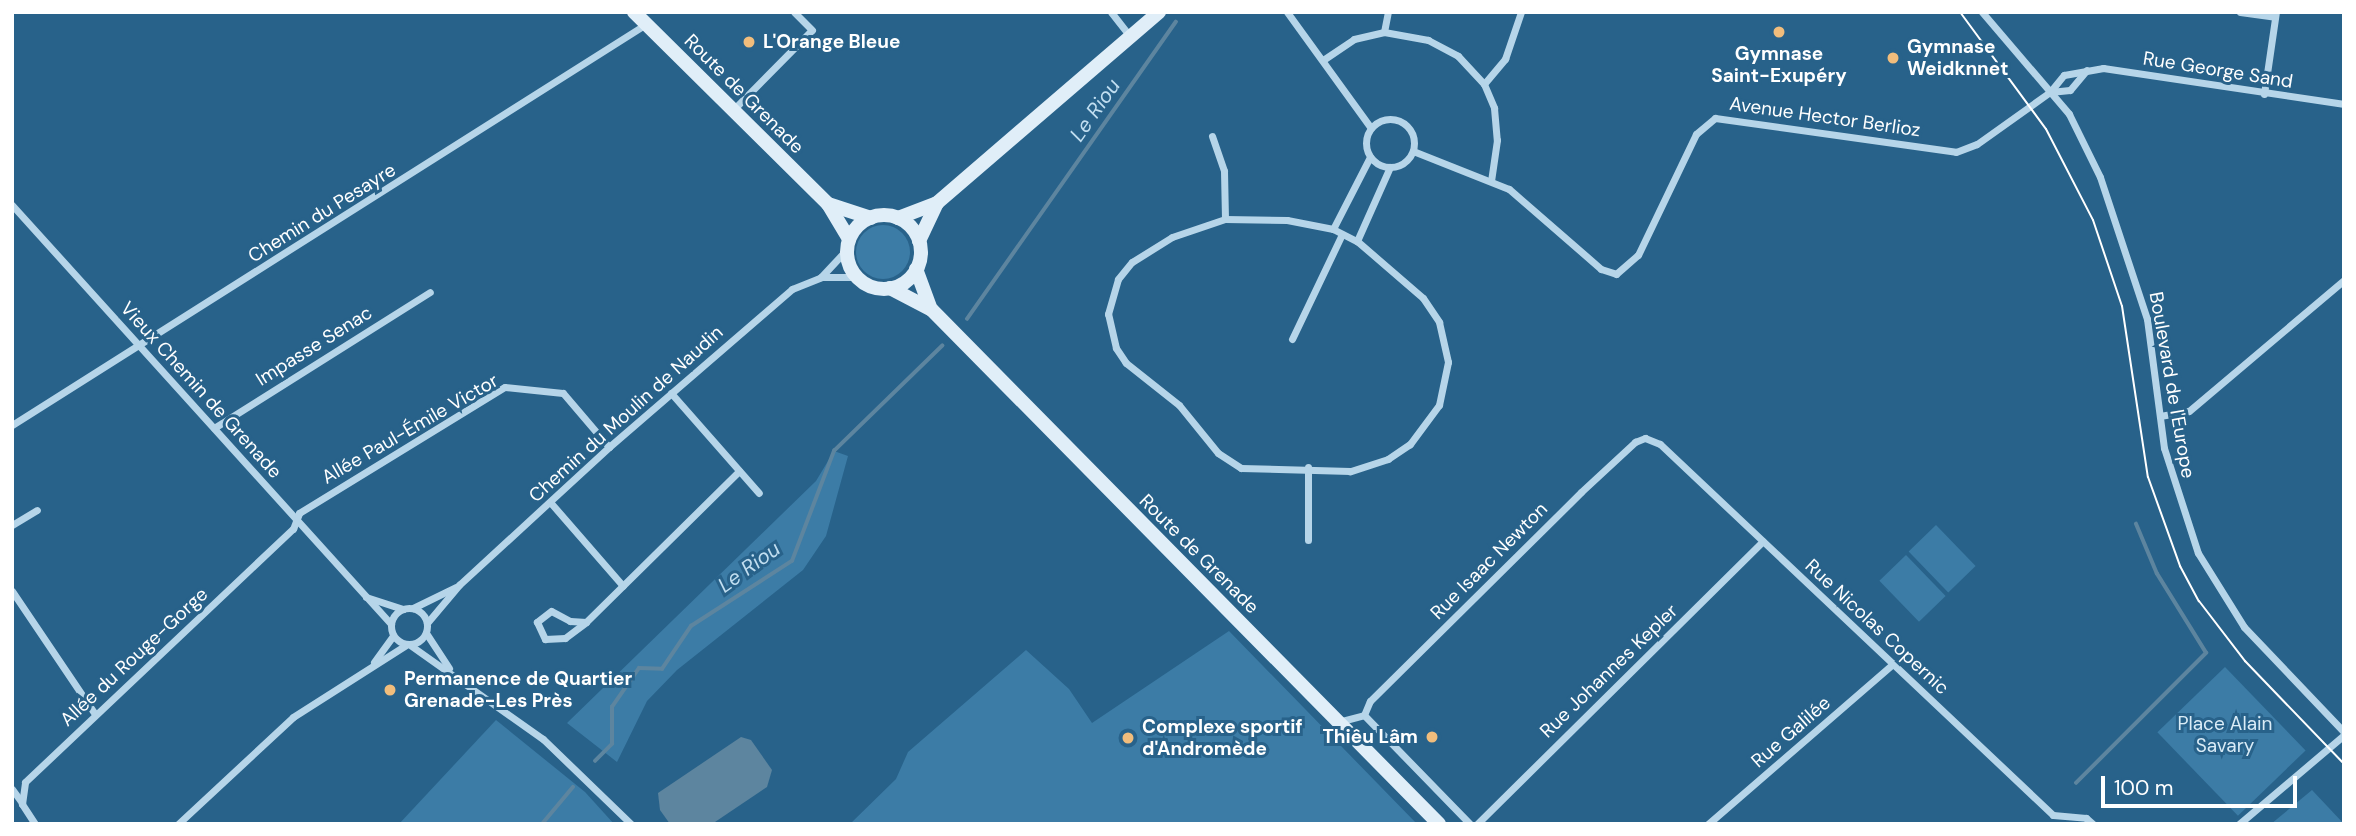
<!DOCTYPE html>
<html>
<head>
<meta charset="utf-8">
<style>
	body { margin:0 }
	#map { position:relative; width:2356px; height:836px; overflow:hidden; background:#28628a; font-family:"DM Sans",sans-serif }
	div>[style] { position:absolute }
	.green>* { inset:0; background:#3c7ca6; transform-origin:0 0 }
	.round { border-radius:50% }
	.water>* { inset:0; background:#5d859f }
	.stream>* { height:3.5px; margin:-1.75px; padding:0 1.75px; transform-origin:1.75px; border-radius:1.75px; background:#5d859f }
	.street>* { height:7px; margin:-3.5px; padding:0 3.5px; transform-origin:3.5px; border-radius:3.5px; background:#b6d5e9 }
	.street>.ring { margin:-3.5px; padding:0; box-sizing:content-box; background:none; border:7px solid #b6d5e9; border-radius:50% }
	.secondary>* { height:14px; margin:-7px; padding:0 7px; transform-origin:7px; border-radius:7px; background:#e0eef8 }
	.secondary>.ring { margin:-7px; padding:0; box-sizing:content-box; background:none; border:14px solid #e0eef8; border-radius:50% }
	.tram>* { height:2px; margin:-1px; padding:0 1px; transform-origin:1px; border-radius:1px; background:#fff }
	.dots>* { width:19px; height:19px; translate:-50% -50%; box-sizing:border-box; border:4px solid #28628a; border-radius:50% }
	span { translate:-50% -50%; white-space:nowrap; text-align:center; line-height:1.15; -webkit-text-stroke:6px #28628a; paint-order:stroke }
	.poi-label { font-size:19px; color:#fff; font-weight:700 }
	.left { translate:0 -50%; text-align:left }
	.right { translate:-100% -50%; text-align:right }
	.street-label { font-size:19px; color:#fff }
	.park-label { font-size:19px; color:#daecf7 }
	.water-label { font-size:21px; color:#c1def0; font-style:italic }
	.frame { position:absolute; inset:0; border:14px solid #fff; pointer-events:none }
	.scale { position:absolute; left:2101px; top:776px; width:196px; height:32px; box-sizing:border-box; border:4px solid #fff; border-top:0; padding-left:9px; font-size:21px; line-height:24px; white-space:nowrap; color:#fff; -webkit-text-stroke:5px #28628a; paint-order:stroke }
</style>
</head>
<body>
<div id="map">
	<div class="green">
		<i class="round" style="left:856px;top:225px;width:54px;height:54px"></i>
		<i style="clip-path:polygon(834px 451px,848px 456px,826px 536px,803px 570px,677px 670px,647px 701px,617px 762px,567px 723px,816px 481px)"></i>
		<i style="left:1936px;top:525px;width:57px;height:38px;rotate:46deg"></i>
		<i style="left:1906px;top:555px;width:57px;height:37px;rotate:46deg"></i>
		<i style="clip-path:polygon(1229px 631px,1417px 824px,850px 824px,896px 779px,908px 752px,1026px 650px,1069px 689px,1092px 723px)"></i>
		<i style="left:2225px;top:667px;width:116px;height:94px;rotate:46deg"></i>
		<i style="clip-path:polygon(496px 720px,585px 792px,614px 824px,399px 824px)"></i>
		<i style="clip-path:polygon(2312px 790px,2344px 824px,2271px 824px)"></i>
	</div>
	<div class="water">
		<i style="clip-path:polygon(741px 737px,751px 740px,772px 770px,767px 787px,712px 824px,670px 824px,660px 810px,658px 793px)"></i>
	</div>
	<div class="stream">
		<i style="left:967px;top:319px;width:363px;rotate:-54.9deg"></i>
		<i style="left:595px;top:761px;width:24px;rotate:-45deg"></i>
		<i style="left:612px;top:744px;width:37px;rotate:-90deg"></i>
		<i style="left:612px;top:707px;width:47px;rotate:-55.3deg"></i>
		<i style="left:639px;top:668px;width:23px;rotate:2deg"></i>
		<i style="left:662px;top:669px;width:52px;rotate:-56deg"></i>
		<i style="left:691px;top:626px;width:120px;rotate:-32.8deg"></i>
		<i style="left:792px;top:561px;width:118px;rotate:-69.1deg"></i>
		<i style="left:834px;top:451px;width:151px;rotate:-44.2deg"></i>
		<i style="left:2076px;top:783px;width:184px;rotate:-45deg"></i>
		<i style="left:2206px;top:653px;width:93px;rotate:-121.8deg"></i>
		<i style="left:2157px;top:574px;width:54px;rotate:-112.8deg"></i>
		<i style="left:542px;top:824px;width:48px;rotate:-50deg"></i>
	</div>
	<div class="street">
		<i style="left:1111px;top:12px;width:29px;rotate:52deg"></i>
		<i style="left:1287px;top:12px;width:143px;rotate:54.1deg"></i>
		<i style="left:1982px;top:12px;width:134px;rotate:49.5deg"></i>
		<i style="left:2069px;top:114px;width:70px;rotate:63.8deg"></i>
		<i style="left:2100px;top:177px;width:150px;rotate:71.7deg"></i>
		<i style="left:2147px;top:319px;width:130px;rotate:82.5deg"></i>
		<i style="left:2164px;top:448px;width:110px;rotate:72.1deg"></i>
		<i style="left:2198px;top:553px;width:87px;rotate:58.1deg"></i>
		<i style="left:2244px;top:627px;width:145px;rotate:46.4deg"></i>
		<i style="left:2240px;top:12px;width:35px;rotate:8deg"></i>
		<i style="left:1384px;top:32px;width:20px;rotate:-79deg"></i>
		<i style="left:1323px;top:60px;width:37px;rotate:-34deg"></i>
		<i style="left:1354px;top:39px;width:31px;rotate:-13deg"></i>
		<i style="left:1384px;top:32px;width:45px;rotate:10.3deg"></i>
		<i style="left:1428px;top:40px;width:34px;rotate:28deg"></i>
		<i style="left:1458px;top:56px;width:38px;rotate:47deg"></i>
		<i style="left:1484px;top:84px;width:26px;rotate:67deg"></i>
		<i style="left:1494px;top:108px;width:32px;rotate:85deg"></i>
		<i style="left:1497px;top:140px;width:41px;rotate:98.3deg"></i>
		<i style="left:1484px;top:84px;width:33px;rotate:-50deg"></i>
		<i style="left:1505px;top:59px;width:50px;rotate:-71.2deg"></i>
		<i style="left:2050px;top:92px;width:22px;rotate:-51deg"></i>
		<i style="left:2064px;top:75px;width:40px;rotate:-10deg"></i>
		<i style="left:2103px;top:68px;width:244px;rotate:8.5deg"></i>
		<i style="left:2264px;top:94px;width:83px;rotate:-81.7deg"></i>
		<i style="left:733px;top:110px;width:112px;rotate:-45.4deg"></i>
		<i style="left:812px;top:30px;width:25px;rotate:-135deg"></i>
		<i class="ring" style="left:1366px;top:119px;width:41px;height:41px"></i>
		<i style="left:1212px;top:136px;width:37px;rotate:71deg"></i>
		<i style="left:1224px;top:171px;width:48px;rotate:88.8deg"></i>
		<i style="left:1413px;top:151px;width:103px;rotate:21.6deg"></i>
		<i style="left:1509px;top:189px;width:122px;rotate:41deg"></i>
		<i style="left:1601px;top:269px;width:16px;rotate:18deg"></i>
		<i style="left:1616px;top:274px;width:29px;rotate:-41deg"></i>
		<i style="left:1638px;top:255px;width:134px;rotate:-64.4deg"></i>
		<i style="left:1696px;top:134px;width:25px;rotate:-40deg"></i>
		<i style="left:1715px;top:118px;width:243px;rotate:8deg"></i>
		<i style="left:1956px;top:152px;width:22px;rotate:-21deg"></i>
		<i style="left:1977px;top:144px;width:90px;rotate:-35.5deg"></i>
		<i style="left:2050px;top:92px;width:20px;rotate:-6deg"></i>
		<i style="left:2070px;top:90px;width:26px;rotate:-50deg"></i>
		<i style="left:12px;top:205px;width:565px;rotate:47.87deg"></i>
		<i style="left:1225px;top:219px;width:62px;rotate:0.9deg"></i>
		<i style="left:1287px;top:220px;width:47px;rotate:11.1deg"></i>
		<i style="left:1333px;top:229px;width:27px;rotate:27deg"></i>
		<i style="left:1357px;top:241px;width:87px;rotate:40.8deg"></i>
		<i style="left:1423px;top:298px;width:29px;rotate:56deg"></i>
		<i style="left:1439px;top:322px;width:41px;rotate:77.3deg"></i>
		<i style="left:1448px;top:362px;width:44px;rotate:101.8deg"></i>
		<i style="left:1439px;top:405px;width:49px;rotate:126.6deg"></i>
		<i style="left:1410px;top:444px;width:27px;rotate:146deg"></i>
		<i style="left:1388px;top:459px;width:40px;rotate:162deg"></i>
		<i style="left:1350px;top:471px;width:109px;rotate:-178.4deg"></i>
		<i style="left:1241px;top:468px;width:27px;rotate:-147deg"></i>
		<i style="left:1218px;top:453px;width:62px;rotate:-129.1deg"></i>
		<i style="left:1179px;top:405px;width:68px;rotate:-141.6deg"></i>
		<i style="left:1126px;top:363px;width:18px;rotate:-124deg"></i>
		<i style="left:1116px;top:348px;width:35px;rotate:-103deg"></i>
		<i style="left:1108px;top:314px;width:36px;rotate:-74deg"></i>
		<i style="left:1118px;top:279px;width:22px;rotate:-51deg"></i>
		<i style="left:1132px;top:262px;width:47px;rotate:-32deg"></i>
		<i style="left:1172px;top:237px;width:56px;rotate:-18.8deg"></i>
		<i style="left:1333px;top:229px;width:81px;rotate:-62.8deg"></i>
		<i style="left:1357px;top:241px;width:81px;rotate:-66deg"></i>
		<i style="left:821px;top:277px;width:38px;rotate:-47deg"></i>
		<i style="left:1292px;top:339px;width:116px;rotate:-64.5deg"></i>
		<i style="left:671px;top:393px;width:133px;rotate:48.7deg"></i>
		<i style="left:2160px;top:416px;width:29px;rotate:-10deg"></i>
		<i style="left:2189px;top:411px;width:203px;rotate:-40.2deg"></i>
		<i style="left:12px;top:425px;width:750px;rotate:-32.31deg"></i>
		<i style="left:214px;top:428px;width:255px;rotate:-32.2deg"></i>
		<i style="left:1308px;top:467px;width:73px;rotate:90deg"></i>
		<i style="left:550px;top:502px;width:111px;rotate:49deg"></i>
		<i style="left:12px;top:525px;width:29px;rotate:-31deg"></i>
		<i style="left:12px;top:591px;width:148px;rotate:56deg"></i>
		<i style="left:366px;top:597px;width:39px;rotate:18deg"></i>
		<i class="ring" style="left:391px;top:608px;width:29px;height:29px"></i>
		<i style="left:413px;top:608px;width:48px;rotate:-26deg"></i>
		<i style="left:586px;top:622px;width:16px;rotate:-176deg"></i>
		<i style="left:570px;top:621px;width:21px;rotate:-152deg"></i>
		<i style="left:551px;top:611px;width:18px;rotate:142deg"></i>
		<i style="left:537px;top:622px;width:19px;rotate:65deg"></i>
		<i style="left:545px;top:639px;width:20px;rotate:-3deg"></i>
		<i style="left:565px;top:638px;width:26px;rotate:-37deg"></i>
		<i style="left:586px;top:622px;width:215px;rotate:-44.6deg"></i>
		<i style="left:427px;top:623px;width:50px;rotate:-49.9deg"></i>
		<i style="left:459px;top:585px;width:204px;rotate:-42.6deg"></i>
		<i style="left:609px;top:447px;width:242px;rotate:-40.8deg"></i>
		<i style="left:792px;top:289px;width:31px;rotate:-22deg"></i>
		<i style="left:821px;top:277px;width:36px"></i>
		<i style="left:426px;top:633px;width:42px;rotate:56.7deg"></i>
		<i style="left:410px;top:645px;width:163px;rotate:35.3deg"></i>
		<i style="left:543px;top:739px;width:122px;rotate:44deg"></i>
		<i style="left:374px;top:662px;width:32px;rotate:-54deg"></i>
		<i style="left:1364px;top:715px;width:15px;rotate:-67deg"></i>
		<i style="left:1370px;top:701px;width:297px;rotate:-44.7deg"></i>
		<i style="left:1581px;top:492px;width:74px;rotate:-42.8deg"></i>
		<i style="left:1635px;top:442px;width:11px;rotate:-22deg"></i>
		<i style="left:1645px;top:438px;width:16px;rotate:22deg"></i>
		<i style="left:1660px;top:444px;width:540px;rotate:43.35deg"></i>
		<i style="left:2053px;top:815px;width:33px;rotate:5deg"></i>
		<i style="left:2086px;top:818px;width:9px;rotate:41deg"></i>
		<i style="left:1338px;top:722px;width:27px;rotate:-15deg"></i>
		<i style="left:1364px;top:715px;width:152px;rotate:45.8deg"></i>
		<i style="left:12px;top:789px;width:17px;rotate:54deg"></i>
		<i style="left:35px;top:824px;width:24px;rotate:-123deg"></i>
		<i style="left:22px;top:804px;width:22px;rotate:-82deg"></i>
		<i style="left:25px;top:782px;width:369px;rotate:-43.4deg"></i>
		<i style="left:293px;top:529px;width:17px;rotate:-69deg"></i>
		<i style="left:299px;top:513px;width:241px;rotate:-31.5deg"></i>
		<i style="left:505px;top:387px;width:58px;rotate:5.9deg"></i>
		<i style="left:563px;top:393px;width:71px;rotate:49.6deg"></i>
		<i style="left:178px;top:824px;width:157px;rotate:-42.9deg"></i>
		<i style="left:293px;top:717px;width:134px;rotate:-32.5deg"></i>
		<i style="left:1477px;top:824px;width:402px;rotate:-44.7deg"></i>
		<i style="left:1708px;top:824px;width:245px;rotate:-40.9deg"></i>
		<i style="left:2239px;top:824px;width:138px;rotate:-40.3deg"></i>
	</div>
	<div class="secondary">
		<i style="left:634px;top:12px;width:273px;rotate:44.7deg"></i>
		<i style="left:828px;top:204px;width:41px;rotate:59deg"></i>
		<i style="left:828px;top:204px;width:45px;rotate:18deg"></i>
		<i class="ring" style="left:847px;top:215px;width:60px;height:60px"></i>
		<i style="left:898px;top:218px;width:42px;rotate:-21deg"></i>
		<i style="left:937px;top:203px;width:293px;rotate:-40.7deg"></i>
		<i style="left:919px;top:241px;width:42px;rotate:-64.7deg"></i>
		<i style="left:916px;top:269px;width:40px;rotate:69.8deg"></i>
		<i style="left:890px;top:288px;width:47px;rotate:27.6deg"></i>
		<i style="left:932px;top:310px;width:722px;rotate:45.39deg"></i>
	</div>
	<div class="tram">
		<i style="left:1960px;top:12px;width:145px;rotate:53.7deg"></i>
		<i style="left:2046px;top:129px;width:102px;rotate:62.7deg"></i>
		<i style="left:2093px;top:220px;width:91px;rotate:71.4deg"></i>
		<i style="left:2122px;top:306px;width:173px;rotate:81.4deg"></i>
		<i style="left:2148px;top:477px;width:95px;rotate:70.2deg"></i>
		<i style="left:2180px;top:566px;width:40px;rotate:62deg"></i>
		<i style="left:2199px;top:601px;width:76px;rotate:52.5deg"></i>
		<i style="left:2245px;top:661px;width:143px;rotate:46.1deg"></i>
	</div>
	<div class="dots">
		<i style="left:1779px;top:32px;background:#f1bd7c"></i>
		<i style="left:749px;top:42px;background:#f1bd7c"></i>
		<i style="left:1893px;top:58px;background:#f1bd7c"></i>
		<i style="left:390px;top:690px;background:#f1bd7c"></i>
		<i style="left:1432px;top:737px;background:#f1bd7c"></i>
		<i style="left:1128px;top:738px;background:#f1bd7c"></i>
	</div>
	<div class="poi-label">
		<span class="left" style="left:763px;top:42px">L'Orange Bleue</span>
		<span class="left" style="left:1907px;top:58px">Gymnase<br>Weidknnet</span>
		<span style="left:1779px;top:65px">Gymnase<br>Saint-Exupéry</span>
		<span class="left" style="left:404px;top:690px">Permanence de Quartier<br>Grenade-Les Près</span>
		<span class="left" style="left:1142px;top:738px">Complexe sportif<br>d'Andromède</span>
		<span class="right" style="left:1418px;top:737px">Thiêu Lâm</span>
	</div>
	<div class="street-label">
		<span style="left:2218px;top:70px;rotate:9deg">Rue George Sand</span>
		<span style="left:744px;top:94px;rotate:45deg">Route de Grenade</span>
		<span style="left:1825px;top:117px;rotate:8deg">Avenue Hector Berlioz</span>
		<span style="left:322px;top:213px;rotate:-32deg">Chemin du Pesayre</span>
		<span style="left:314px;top:346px;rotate:-32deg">Impasse Senac</span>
		<span style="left:2172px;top:385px;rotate:80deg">Boulevard de l'Europe</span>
		<span style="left:201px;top:390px;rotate:48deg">Vieux Chemin de Grenade</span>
		<span style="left:626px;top:414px;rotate:-42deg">Chemin du Moulin de Naudin</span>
		<span style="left:410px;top:429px;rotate:-30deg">Allée Paul-Émile Victor</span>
		<span style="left:1199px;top:554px;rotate:45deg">Route de Grenade</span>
		<span style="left:1489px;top:561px;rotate:-45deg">Rue Isaac Newton</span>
		<span style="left:1877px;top:627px;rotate:43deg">Rue Nicolas Copernic</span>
		<span style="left:134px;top:657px;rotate:-43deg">Allée du Rouge-Gorge</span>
		<span style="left:1609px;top:671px;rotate:-44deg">Rue Johannes Kepler</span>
		<span style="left:1791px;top:732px;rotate:-41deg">Rue Galilée</span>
	</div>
	<div class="park-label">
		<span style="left:2225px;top:735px">Place Alain<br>Savary</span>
	</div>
	<div class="water-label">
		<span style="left:1095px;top:110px;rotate:-55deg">Le Riou</span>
		<span style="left:749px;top:567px;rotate:-36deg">Le Riou</span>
	</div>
	<div class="frame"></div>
	<div class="scale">100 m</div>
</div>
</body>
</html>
